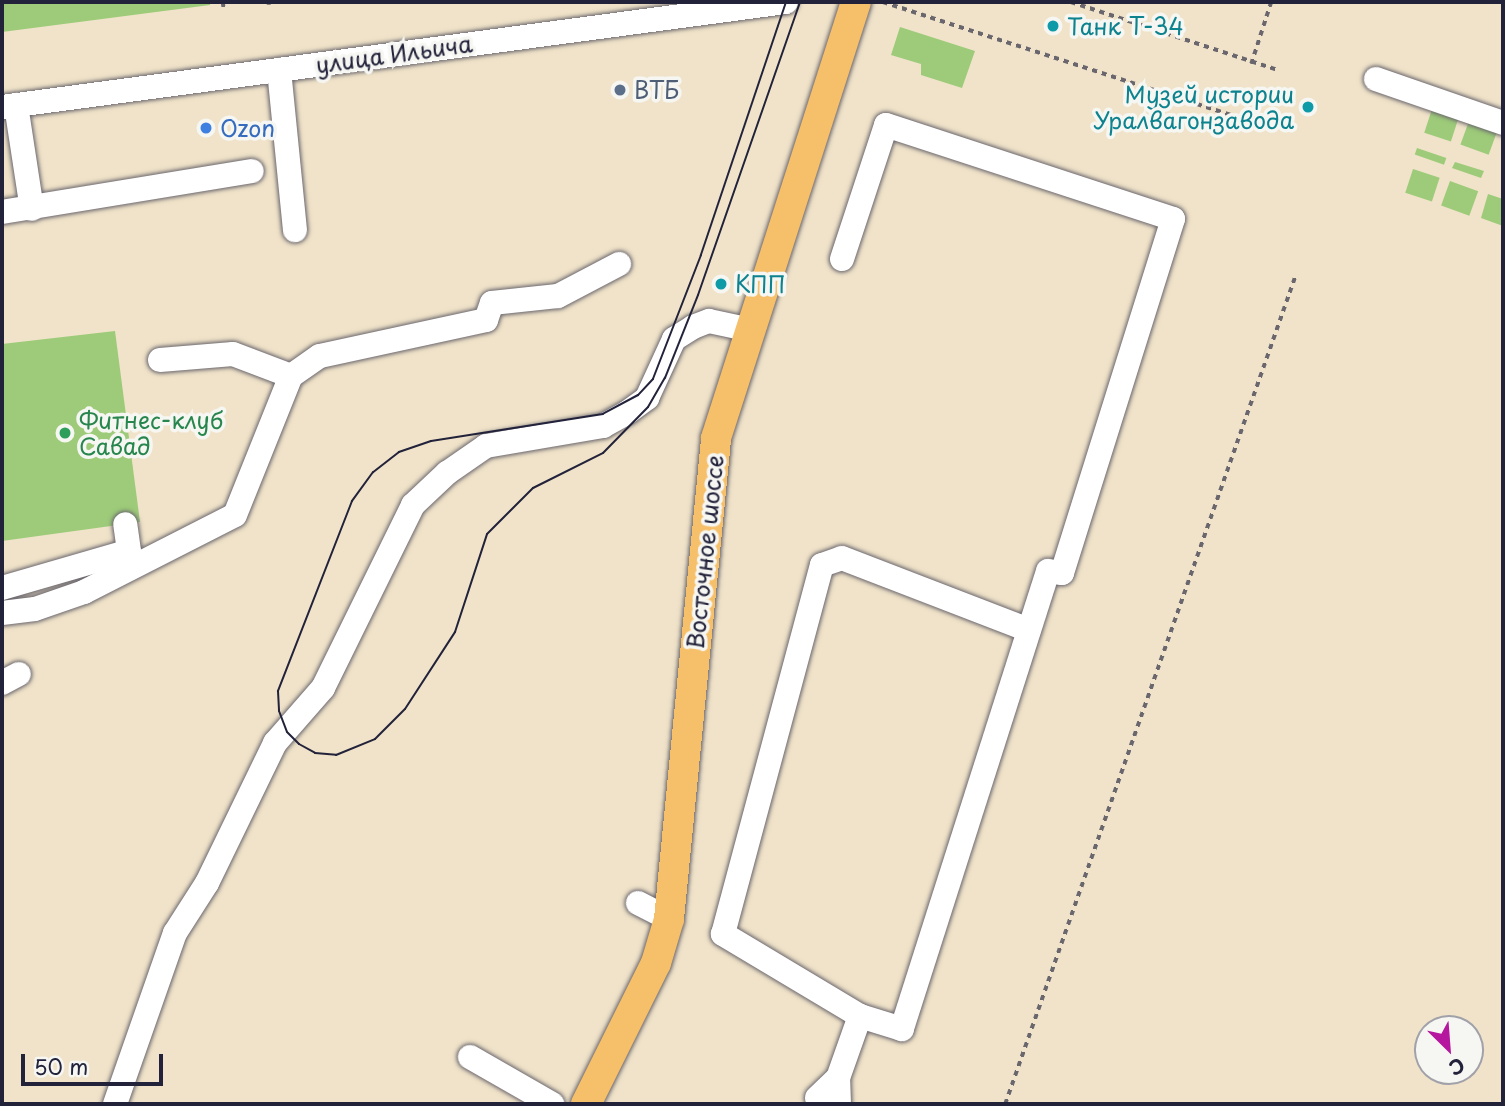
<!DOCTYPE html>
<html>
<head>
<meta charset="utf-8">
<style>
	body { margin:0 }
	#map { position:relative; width:1505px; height:1106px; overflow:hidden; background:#f0e3c9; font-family:"Playpen Sans",sans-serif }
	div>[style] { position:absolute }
	.green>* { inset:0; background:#9dcb79; transform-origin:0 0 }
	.path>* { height:3.5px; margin-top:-1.75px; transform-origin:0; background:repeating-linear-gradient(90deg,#6a666d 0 5px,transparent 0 10px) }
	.roads { filter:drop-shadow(0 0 2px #6a666d) drop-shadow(0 0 2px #6a666d) }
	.minor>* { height:24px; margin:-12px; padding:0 12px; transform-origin:12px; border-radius:12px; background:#fff }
	.major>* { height:30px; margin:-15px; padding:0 15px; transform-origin:15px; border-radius:15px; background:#f6c06b }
	.tram>* { height:2px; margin:-1px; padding:0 1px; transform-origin:1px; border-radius:1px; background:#22223b }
	.dots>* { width:19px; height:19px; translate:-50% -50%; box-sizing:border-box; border:4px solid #f6f6f2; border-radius:50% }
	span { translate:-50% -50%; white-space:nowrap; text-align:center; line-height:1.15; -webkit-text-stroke:7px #f6f6f2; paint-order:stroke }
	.culture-label { font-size:23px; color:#0d838f }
	.left { translate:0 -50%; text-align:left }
	.right { translate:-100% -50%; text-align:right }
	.street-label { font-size:23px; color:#22223b }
	.service-label { font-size:23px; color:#4e5e75 }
	.shop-label { font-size:23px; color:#366cbe }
	.leisure-label { font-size:23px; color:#27864d }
	.frame { position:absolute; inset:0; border:4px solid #22223b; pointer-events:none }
	.north { position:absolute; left:1414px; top:1015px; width:70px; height:70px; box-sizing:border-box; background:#f6f6f2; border:2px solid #a1a1a9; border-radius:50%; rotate:155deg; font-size:19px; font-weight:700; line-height:28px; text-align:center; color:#22223b }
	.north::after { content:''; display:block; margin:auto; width:24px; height:32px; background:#b5179e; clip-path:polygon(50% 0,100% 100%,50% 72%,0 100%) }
	.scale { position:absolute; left:21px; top:1054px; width:142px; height:32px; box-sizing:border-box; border:4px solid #22223b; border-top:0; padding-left:9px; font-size:21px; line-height:24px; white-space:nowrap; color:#22223b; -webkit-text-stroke:5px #f6f6f2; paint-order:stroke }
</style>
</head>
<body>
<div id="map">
	<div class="green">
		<i style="clip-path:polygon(2px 2px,210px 2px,210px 5px,2px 32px)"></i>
		<i style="clip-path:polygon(900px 27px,975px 51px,962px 88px,921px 75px,921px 64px,891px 55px)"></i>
		<i style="left:1432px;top:109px;width:28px;height:25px;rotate:18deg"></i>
		<i style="left:1469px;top:121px;width:30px;height:25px;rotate:20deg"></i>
		<i style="left:1417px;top:148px;width:31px;height:7px;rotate:19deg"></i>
		<i style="clip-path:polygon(1455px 162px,1484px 171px,1481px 178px,1452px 168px)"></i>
		<i style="left:1413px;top:169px;width:28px;height:25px;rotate:18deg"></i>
		<i style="left:1450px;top:181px;width:30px;height:26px;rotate:20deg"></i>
		<i style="clip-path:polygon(1488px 194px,1503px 199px,1503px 226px,1481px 218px)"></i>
		<i style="clip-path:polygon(115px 331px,140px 522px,2px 541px,2px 344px)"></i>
	</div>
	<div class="path">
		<i style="left:223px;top:2px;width:8px;rotate:83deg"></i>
		<i style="left:269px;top:2px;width:3px;rotate:90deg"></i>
		<i style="left:883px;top:2px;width:369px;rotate:18deg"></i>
		<i style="left:1071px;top:2px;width:218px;rotate:18.2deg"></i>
		<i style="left:1251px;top:64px;width:65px;rotate:-72.1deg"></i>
		<i style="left:1005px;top:1104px;width:876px;rotate:-70.68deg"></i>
	</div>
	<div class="roads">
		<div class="minor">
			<i style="left:279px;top:70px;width:161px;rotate:84.3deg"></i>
			<i style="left:1376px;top:79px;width:134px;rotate:19.1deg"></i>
			<i style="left:16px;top:105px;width:105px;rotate:81.3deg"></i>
			<i style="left:2px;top:107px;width:791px;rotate:-7.63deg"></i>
			<i style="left:2px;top:212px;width:253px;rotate:-9.3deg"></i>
			<i style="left:842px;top:259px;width:141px;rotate:-71.8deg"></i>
			<i style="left:886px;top:125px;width:302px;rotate:18.1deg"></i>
			<i style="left:1173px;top:219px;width:371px;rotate:107.4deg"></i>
			<i style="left:1062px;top:573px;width:14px;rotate:-172deg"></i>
			<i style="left:1048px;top:571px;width:481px;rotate:107.7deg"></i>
			<i style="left:902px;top:1029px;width:44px;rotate:-162.8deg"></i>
			<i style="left:860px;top:1016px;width:160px;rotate:-149.1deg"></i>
			<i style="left:723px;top:934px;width:382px;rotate:-75deg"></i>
			<i style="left:822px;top:565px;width:21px;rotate:-19deg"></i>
			<i style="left:842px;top:558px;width:200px;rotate:21.1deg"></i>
			<i style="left:160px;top:360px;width:73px;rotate:-4.7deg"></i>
			<i style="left:233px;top:354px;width:62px;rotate:20.8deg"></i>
			<i style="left:2px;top:588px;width:132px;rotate:-16.2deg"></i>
			<i style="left:129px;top:551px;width:27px;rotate:-98deg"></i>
			<i style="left:2px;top:613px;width:33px;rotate:-7deg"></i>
			<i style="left:35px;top:609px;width:52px;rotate:-19.1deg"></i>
			<i style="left:84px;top:592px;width:169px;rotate:-27deg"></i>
			<i style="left:235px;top:515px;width:150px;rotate:-68.1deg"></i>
			<i style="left:291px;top:376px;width:35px;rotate:-35deg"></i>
			<i style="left:320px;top:356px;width:170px;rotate:-12.2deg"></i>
			<i style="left:486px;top:320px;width:18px;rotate:-71deg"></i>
			<i style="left:492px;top:303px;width:66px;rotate:-6.1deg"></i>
			<i style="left:558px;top:296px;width:69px;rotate:-27.7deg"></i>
			<i style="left:2px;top:683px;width:19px;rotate:-28deg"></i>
			<i style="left:638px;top:903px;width:35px;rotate:27deg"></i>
			<i style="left:470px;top:1057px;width:95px;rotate:29.8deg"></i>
			<i style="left:817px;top:1098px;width:29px;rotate:-44deg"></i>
			<i style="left:115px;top:1104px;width:181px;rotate:-70.7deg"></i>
			<i style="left:175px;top:933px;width:59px;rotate:-57.4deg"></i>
			<i style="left:207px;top:883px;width:156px;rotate:-64.1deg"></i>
			<i style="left:275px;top:743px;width:73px;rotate:-48.9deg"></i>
			<i style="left:323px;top:688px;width:204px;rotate:-63.8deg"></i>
			<i style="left:413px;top:505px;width:47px;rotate:-43.3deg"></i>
			<i style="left:447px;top:473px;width:47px;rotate:-34.7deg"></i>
			<i style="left:486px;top:446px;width:119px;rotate:-9.7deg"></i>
			<i style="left:603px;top:426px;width:29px;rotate:-29deg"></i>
			<i style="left:628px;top:412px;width:24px;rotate:-36deg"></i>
			<i style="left:647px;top:398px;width:65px;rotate:-65.4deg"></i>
			<i style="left:674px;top:339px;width:22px;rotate:-32deg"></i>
			<i style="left:693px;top:327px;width:17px;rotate:-21deg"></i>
			<i style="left:709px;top:321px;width:43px;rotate:12.1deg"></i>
			<i style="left:839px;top:1104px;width:26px;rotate:-92deg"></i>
			<i style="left:838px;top:1078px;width:66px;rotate:-70.5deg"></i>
		</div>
		<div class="major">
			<i style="left:586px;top:1104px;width:157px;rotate:-63.6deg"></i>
			<i style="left:656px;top:963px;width:46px;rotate:-73.5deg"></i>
			<i style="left:669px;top:919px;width:483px;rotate:-84.4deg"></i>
			<i style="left:716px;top:438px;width:458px;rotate:-72.2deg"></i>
		</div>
	</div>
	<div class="tram">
		<i style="left:786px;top:2px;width:267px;rotate:108.6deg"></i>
		<i style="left:701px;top:255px;width:133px;rotate:111.2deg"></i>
		<i style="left:653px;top:379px;width:22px;rotate:133deg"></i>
		<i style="left:638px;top:395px;width:40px;rotate:152deg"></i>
		<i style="left:603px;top:414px;width:174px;rotate:171.1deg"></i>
		<i style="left:431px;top:441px;width:34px;rotate:161deg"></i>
		<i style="left:399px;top:452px;width:33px;rotate:142deg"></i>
		<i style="left:373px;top:472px;width:36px;rotate:126deg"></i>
		<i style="left:352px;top:501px;width:204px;rotate:111.3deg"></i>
		<i style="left:278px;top:691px;width:20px;rotate:87deg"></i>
		<i style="left:279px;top:711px;width:22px;rotate:69deg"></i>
		<i style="left:287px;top:732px;width:17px;rotate:45deg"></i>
		<i style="left:299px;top:744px;width:18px;rotate:29deg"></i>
		<i style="left:315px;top:753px;width:21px;rotate:5deg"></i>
		<i style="left:336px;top:755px;width:42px;rotate:-22.3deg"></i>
		<i style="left:375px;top:739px;width:42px;rotate:-45deg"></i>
		<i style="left:405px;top:709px;width:92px;rotate:-57deg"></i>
		<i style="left:455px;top:632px;width:103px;rotate:-71.9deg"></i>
		<i style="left:487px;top:534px;width:65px;rotate:-45deg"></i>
		<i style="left:533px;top:488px;width:78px;rotate:-26.6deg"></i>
		<i style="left:603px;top:453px;width:64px;rotate:-45.6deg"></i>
		<i style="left:648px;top:407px;width:34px;rotate:-60deg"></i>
		<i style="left:665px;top:378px;width:89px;rotate:-68.3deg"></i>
		<i style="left:698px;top:295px;width:310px;rotate:-70.8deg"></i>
	</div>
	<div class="dots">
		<i style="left:1053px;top:26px;background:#0f9aa8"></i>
		<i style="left:620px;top:90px;background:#5c6f8a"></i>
		<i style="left:1308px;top:107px;background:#0f9aa8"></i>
		<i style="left:206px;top:128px;background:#3f7fe0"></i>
		<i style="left:721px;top:284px;background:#0f9aa8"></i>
		<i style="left:65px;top:433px;background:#2e9e5b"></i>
	</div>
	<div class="culture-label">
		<span class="left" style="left:1067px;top:26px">Танк Т-34</span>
		<span class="right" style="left:1294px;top:107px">Музей истории<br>Уралвагонзавода</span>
		<span class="left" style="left:735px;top:284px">КПП</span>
	</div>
	<div class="street-label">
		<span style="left:394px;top:54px;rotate:-8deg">улица Ильича</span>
		<span style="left:705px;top:552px;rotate:-84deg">Восточное шоссе</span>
	</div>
	<div class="service-label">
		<span class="left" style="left:634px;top:90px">ВТБ</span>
	</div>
	<div class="shop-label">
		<span class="left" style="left:220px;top:128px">Ozon</span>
	</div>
	<div class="leisure-label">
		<span class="left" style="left:79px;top:433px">Фитнес-клуб<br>Савад</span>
	</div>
	<div class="frame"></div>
	<div class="north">С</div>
	<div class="scale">50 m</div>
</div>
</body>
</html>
